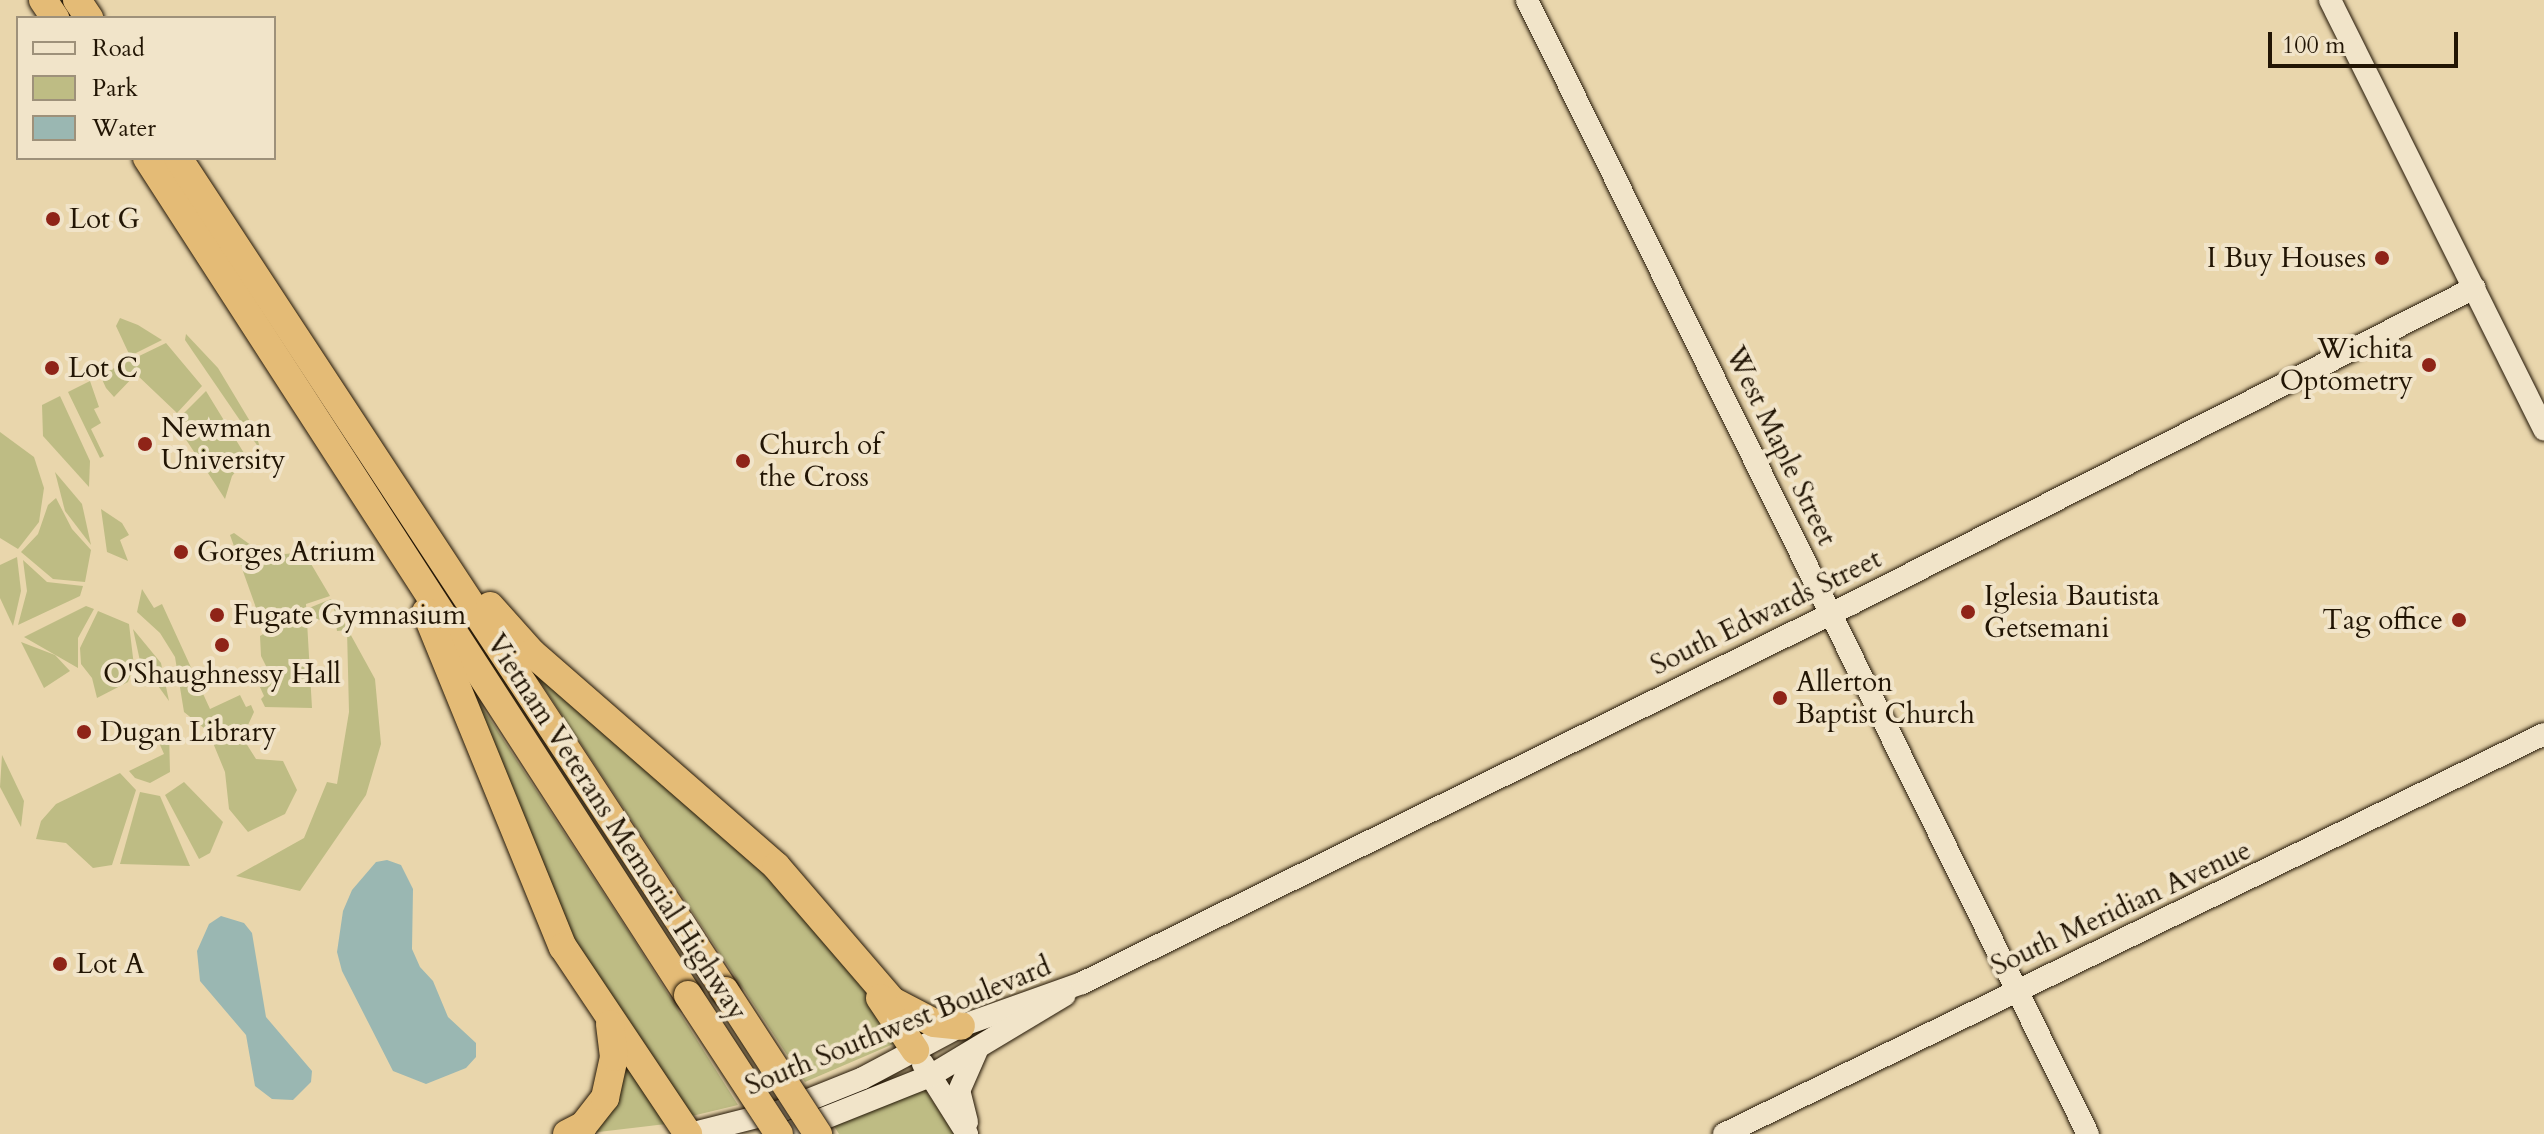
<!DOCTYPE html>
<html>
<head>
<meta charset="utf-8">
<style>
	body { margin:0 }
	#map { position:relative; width:2544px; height:1134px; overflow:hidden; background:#e9d6ac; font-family:Cardo,serif }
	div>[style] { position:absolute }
	.green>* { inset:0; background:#bebc84 }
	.water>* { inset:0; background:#9ab7b2 }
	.roads { filter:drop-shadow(0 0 2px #221504) drop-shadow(0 0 2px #221504) }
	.secondary>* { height:22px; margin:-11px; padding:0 11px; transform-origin:11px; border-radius:11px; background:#f1e4c9 }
	.highway>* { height:28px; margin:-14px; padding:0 14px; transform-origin:14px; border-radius:14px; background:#e4bb76 }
	.bridges { filter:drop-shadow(0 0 2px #221504) drop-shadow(0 0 2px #221504) }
	.highway-bridge>* { height:28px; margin:-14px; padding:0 14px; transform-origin:14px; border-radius:14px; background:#e4bb76 }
	.dots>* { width:22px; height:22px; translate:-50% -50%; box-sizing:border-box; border:4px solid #f1e4c9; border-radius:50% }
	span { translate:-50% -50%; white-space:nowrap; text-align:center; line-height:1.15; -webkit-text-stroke:8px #f1e4c9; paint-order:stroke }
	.poi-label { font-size:28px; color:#221504 }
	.left { translate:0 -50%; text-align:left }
	.right { translate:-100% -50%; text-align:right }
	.street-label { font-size:28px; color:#221504 }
	.legend { position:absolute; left:16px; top:16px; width:260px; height:144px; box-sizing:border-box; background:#f1e4c9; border:2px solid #9e917a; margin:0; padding:10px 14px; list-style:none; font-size:24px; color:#221504 }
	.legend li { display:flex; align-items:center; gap:16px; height:40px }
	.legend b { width:40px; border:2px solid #9e917a }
	.scale { position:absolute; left:2268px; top:32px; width:190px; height:36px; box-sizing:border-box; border:4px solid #221504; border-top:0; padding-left:10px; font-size:24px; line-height:28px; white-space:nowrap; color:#221504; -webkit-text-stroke:6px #f1e4c9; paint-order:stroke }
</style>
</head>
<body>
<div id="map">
	<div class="green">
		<i style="clip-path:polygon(120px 318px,138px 325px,162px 340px,130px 356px,116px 326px)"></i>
		<i style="clip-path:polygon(186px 334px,218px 368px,254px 428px,261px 451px,185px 340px)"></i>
		<i style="clip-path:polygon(166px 343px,202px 386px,177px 413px,136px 374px,114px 397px,106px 388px,100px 375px)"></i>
		<i style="clip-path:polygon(90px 381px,99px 407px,94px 409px,101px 423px,91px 429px,104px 456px,100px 458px,68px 392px)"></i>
		<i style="clip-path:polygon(206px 391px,247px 458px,232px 476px,225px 499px,183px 435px,181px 416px)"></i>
		<i style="clip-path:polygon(60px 396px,90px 461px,89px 487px,43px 436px,42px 405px)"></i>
		<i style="clip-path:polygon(0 432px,34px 457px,44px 488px,39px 522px,18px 549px,0 538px)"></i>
		<i style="clip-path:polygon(55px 472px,82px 504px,91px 545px,65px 511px)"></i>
		<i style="clip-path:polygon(56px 498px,72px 529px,91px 550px,85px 582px,53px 579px,21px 552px,38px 534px,48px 505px)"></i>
		<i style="clip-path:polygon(101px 509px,122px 523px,129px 535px,120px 540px,128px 561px,107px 552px)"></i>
		<i style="clip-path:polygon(234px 533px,266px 556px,304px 552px,330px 596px,306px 604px,312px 708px,265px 707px,261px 699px,264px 696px,259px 685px,272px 678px,261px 656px,260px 636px,265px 633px,230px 535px)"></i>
		<i style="clip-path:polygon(17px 557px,21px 591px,13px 626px,0 598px,0 565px)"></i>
		<i style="clip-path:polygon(23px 560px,47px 582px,83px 586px,80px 596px,18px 625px,27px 591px)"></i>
		<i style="clip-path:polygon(142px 589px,154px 608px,162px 604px,210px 709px,240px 695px,246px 707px,251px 705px,254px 712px,243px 736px,210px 733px,184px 712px,175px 657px,160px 633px,137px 612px)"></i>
		<i style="clip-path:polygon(331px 599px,375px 679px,381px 744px,366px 795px,300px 891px,236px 876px,304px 838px,327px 782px,337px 784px,349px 712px,347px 630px,337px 631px,334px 608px,321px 609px,322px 619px,312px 621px,309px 608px)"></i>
		<i style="clip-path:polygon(86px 606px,94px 609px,78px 638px,78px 668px,24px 637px)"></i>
		<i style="clip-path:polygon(98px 611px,129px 624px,134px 666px,128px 682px,97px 698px,92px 678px,81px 664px,80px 648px)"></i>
		<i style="clip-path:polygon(133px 629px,161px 663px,169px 701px,140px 661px)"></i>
		<i style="clip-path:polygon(21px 642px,55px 655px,70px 671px,44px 688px)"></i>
		<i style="clip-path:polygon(523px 656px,776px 877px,872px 997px,898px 1042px,805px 1082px)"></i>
		<i style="clip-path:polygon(478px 701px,632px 937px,738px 1105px,692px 1116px,591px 981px,474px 704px)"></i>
		<i style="clip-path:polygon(169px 731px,170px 772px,150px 783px,135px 778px,129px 771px,164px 754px,157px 738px)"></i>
		<i style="clip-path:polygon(211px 738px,244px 740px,256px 759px,283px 761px,297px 790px,285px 814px,248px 832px,229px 809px,225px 772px)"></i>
		<i style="clip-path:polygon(2px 755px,24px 801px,21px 827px,0 787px)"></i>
		<i style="clip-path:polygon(120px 773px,136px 790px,112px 865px,93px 868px,66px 843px,36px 839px,41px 821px,56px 804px)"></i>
		<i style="clip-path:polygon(184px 782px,223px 822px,210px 853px,199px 859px,165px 795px)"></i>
		<i style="clip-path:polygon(140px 792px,160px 796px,190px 866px,120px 864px)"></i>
		<i style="clip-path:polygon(623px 1062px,666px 1124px,590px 1133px)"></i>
		<i style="clip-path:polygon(924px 1088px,954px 1134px,839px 1134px,834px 1126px)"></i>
	</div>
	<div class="water">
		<i style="clip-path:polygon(387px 860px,401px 865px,413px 889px,412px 949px,420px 967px,433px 981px,448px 1017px,476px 1043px,476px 1057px,466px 1068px,426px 1084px,393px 1071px,342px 971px,337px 952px,343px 911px,352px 890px,376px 862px)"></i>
		<i style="clip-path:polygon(221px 916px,244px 923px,252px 933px,266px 1017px,312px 1071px,311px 1082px,293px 1100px,272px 1099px,255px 1086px,246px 1035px,200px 981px,197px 951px,209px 924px)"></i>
	</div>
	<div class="roads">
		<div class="secondary">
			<i style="left:1527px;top:0;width:1265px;rotate:63.68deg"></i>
			<i style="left:2330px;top:0;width:480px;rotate:63.5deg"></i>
			<i style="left:923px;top:1064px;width:83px;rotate:57.8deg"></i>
			<i style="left:967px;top:1122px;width:32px;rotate:-104deg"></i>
			<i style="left:959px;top:1091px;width:45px;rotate:-66.3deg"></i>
			<i style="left:690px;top:1134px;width:94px;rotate:-14.2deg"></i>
			<i style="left:781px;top:1111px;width:88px;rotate:-21.9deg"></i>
			<i style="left:863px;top:1078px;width:111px;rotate:-28deg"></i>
			<i style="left:961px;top:1026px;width:128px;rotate:-19.6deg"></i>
			<i style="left:1082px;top:983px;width:857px;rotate:-26.24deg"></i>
			<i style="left:1851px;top:604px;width:699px;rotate:-26.9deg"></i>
			<i style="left:785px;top:1134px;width:156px;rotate:-21.8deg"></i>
			<i style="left:930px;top:1076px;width:157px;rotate:-31deg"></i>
			<i style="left:1724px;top:1134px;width:912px;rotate:-26deg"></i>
		</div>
		<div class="highway">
			<i style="left:43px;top:0;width:22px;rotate:56deg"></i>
			<i style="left:77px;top:0;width:22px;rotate:56deg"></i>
			<i style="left:147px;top:158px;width:997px;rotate:57.12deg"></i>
			<i style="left:178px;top:158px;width:997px;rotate:56.71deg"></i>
			<i style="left:490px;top:606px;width:63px;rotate:48.2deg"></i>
			<i style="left:532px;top:653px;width:324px;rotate:41.1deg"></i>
			<i style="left:776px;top:866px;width:178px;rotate:49.3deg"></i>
			<i style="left:892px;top:1001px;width:47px;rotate:27.6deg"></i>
			<i style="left:934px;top:1023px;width:27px;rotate:6deg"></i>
			<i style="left:426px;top:612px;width:362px;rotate:67.8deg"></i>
			<i style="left:563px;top:947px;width:225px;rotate:56.2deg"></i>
			<i style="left:880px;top:998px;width:63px;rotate:56.1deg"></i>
			<i style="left:567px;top:1134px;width:18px;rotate:-27deg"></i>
			<i style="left:583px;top:1126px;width:36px;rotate:-52deg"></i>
			<i style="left:605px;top:1098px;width:42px;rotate:-77.6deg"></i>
			<i style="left:614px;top:1057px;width:33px;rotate:-97deg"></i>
		</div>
	</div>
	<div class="bridges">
		<div class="highway-bridge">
			<i style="left:725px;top:991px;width:171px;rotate:57deg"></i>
			<i style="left:688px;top:995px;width:166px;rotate:56.8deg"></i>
		</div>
	</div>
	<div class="dots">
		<i style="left:53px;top:219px;background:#8f2418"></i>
		<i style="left:2382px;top:258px;background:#8f2418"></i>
		<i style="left:2429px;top:365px;background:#8f2418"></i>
		<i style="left:52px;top:368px;background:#8f2418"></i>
		<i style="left:145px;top:444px;background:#8f2418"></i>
		<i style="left:743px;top:461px;background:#8f2418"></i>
		<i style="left:181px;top:552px;background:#8f2418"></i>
		<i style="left:1968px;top:612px;background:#8f2418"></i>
		<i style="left:217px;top:615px;background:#8f2418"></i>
		<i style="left:2459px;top:620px;background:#8f2418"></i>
		<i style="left:222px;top:645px;background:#8f2418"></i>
		<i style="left:1780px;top:698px;background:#8f2418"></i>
		<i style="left:84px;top:732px;background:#8f2418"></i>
		<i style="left:60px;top:964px;background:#8f2418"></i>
	</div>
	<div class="poi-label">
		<span class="left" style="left:69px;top:219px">Lot G</span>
		<span class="right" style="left:2366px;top:258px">I Buy Houses</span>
		<span class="right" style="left:2413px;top:365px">Wichita<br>Optometry</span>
		<span class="left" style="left:68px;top:368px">Lot C</span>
		<span class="left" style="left:161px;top:444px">Newman<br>University</span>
		<span class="left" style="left:759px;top:461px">Church of<br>the Cross</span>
		<span class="left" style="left:197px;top:552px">Gorges Atrium</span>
		<span class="left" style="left:1984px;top:612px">Iglesia Bautista<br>Getsemani</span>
		<span class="left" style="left:233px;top:615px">Fugate Gymnasium</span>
		<span class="right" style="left:2443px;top:620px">Tag office</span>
		<span style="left:222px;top:674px">O'Shaughnessy Hall</span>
		<span class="left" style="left:1796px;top:698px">Allerton<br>Baptist Church</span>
		<span class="left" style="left:100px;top:732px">Dugan Library</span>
		<span class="left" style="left:76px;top:964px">Lot A</span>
	</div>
	<div class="street-label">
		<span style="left:1781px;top:446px;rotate:64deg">West Maple Street</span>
		<span style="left:1766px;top:612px;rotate:-26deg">South Edwards Street</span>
		<span style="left:617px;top:827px;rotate:57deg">Vietnam Veterans Memorial Highway</span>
		<span style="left:2121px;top:908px;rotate:-25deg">South Meridian Avenue</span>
		<span style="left:898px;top:1026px;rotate:-22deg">South Southwest Boulevard</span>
	</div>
	<ul class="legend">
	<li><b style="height:10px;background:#f1e4c9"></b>Road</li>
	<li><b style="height:22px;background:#bebc84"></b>Park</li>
	<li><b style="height:22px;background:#9ab7b2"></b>Water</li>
	</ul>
	<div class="scale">100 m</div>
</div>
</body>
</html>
